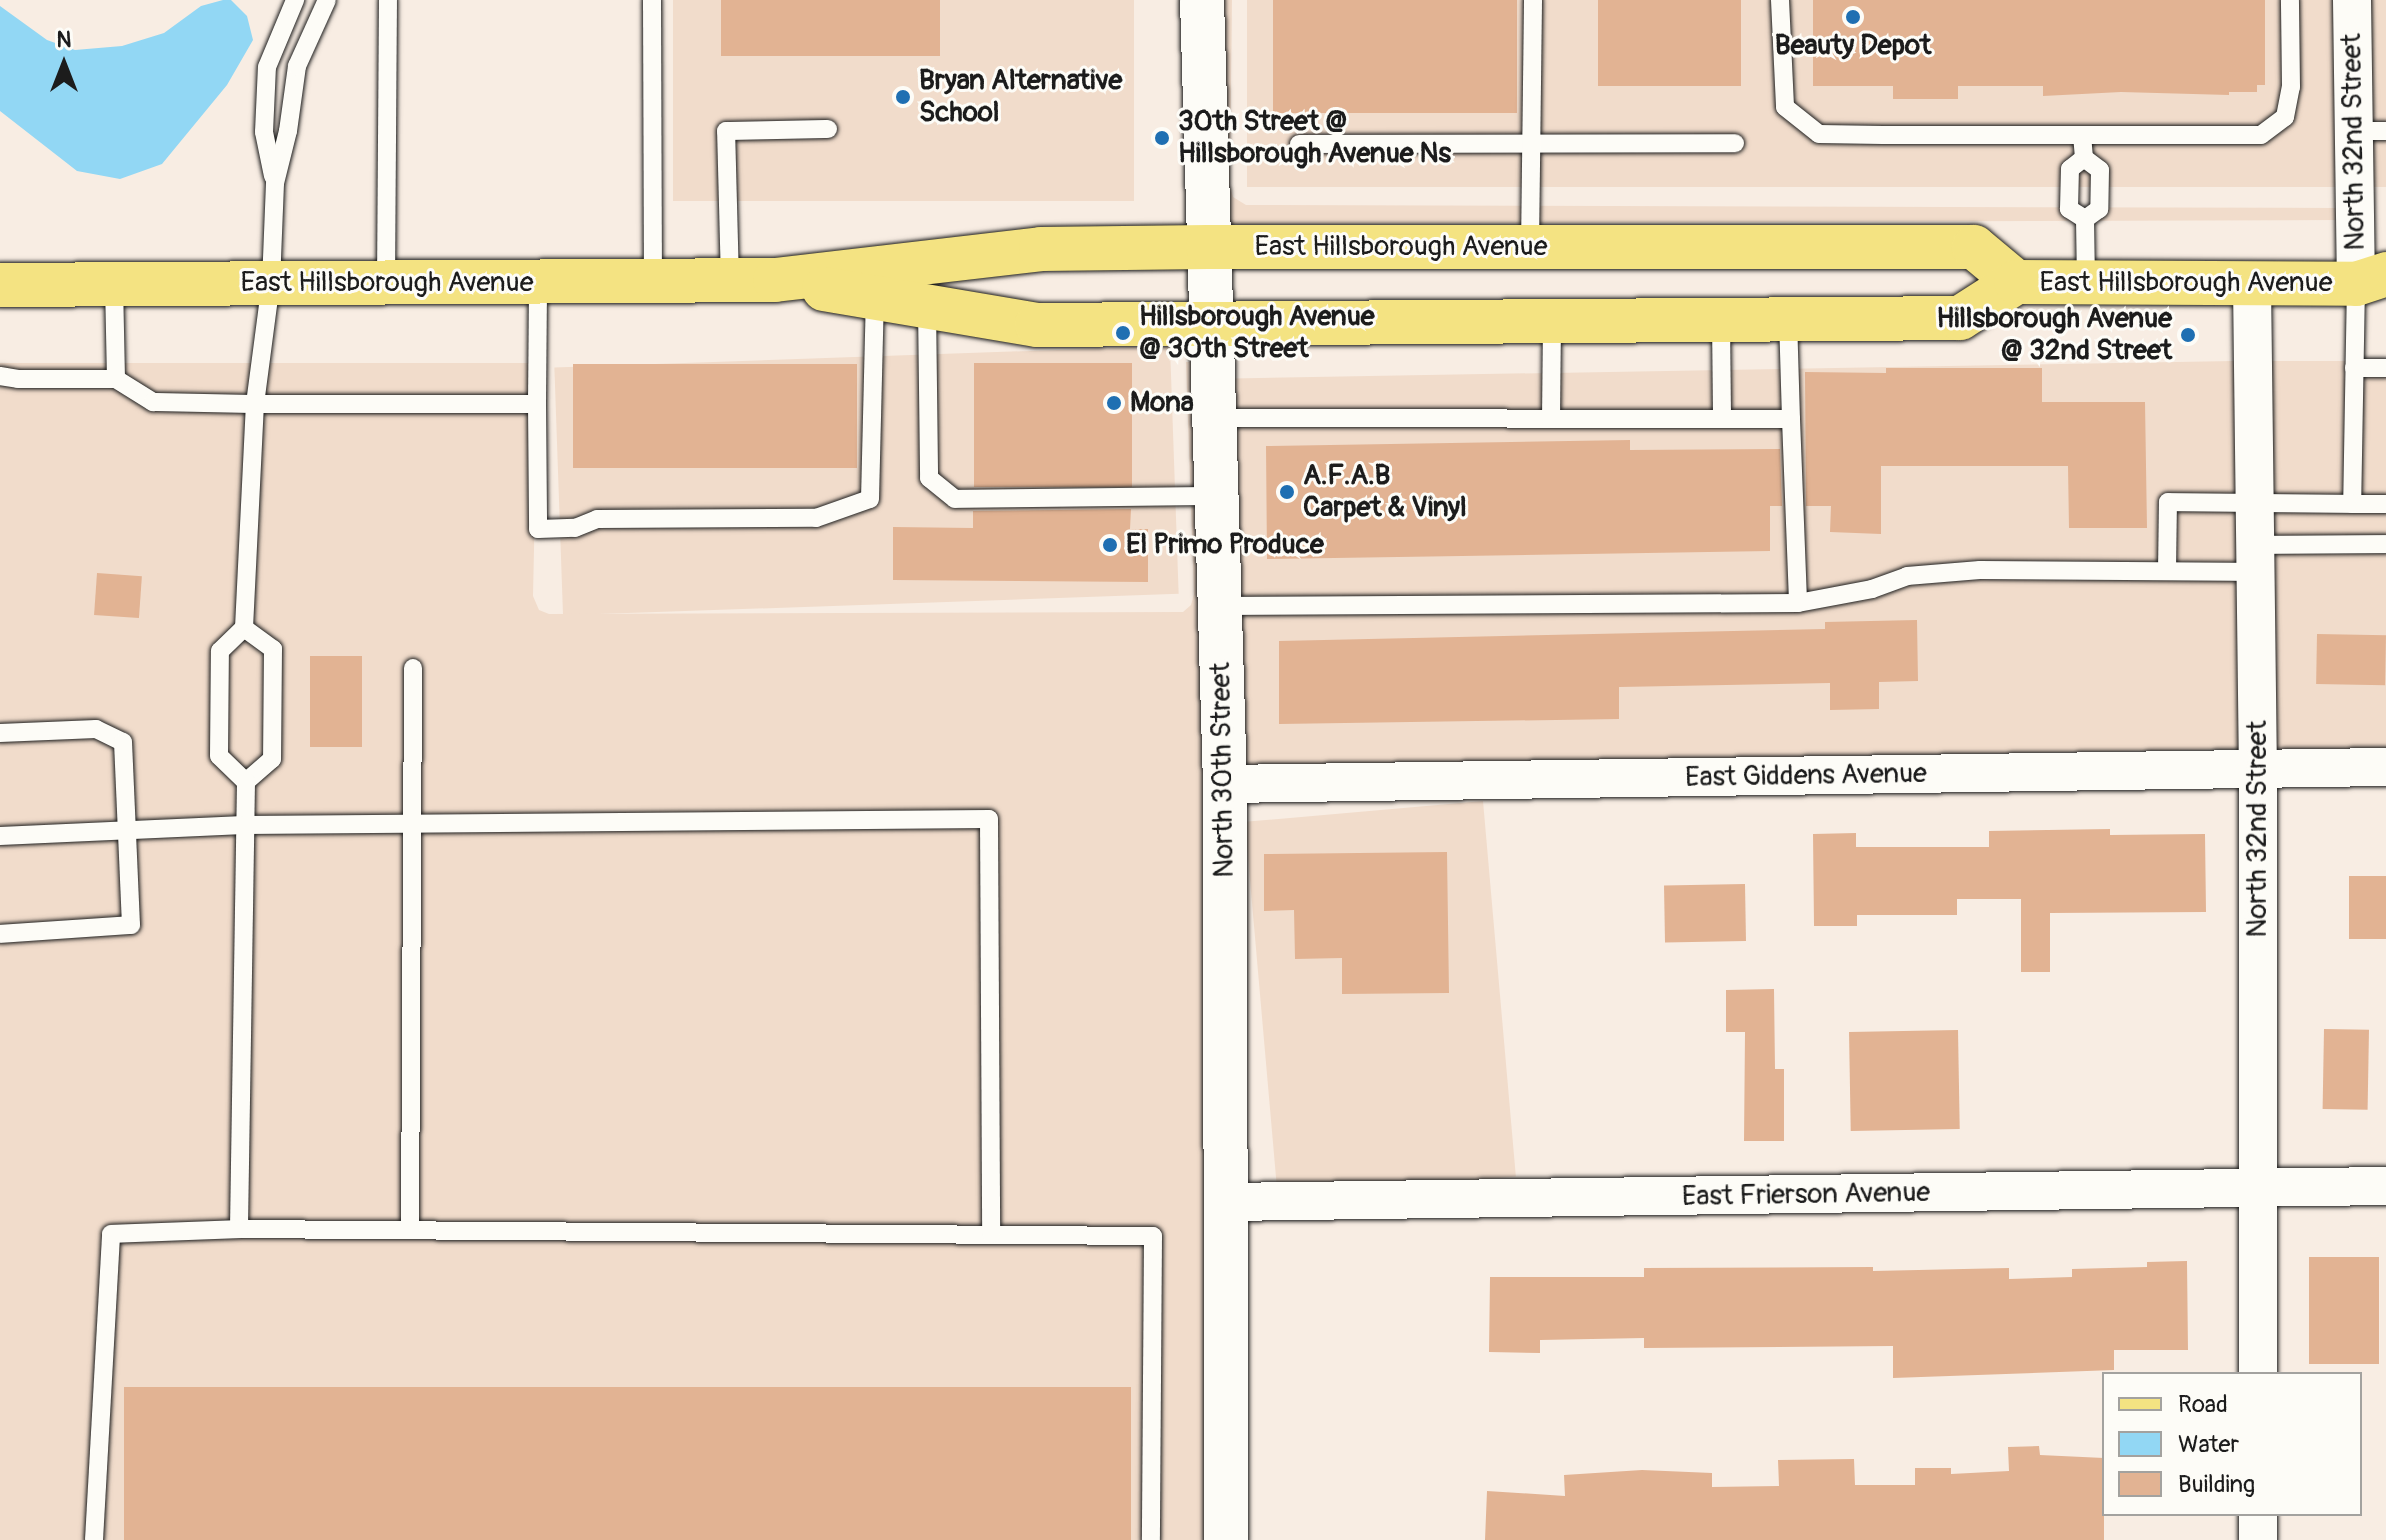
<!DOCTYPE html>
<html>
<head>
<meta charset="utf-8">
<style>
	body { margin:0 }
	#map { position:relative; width:2386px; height:1540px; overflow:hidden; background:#f8ede3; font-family:Pangolin,sans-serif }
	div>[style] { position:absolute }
	.built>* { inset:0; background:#f1dccb; transform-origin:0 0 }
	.water>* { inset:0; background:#92d7f4 }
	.building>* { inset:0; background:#e2b393; transform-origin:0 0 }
	.roads { filter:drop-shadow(0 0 2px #1c1c1c) drop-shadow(0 0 2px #1c1c1c) }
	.service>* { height:18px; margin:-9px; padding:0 9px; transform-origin:9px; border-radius:9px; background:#fdfcf7 }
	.minor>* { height:38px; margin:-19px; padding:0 19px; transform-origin:19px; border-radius:19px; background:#fdfcf7 }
	.tertiary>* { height:44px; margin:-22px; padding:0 22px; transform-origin:22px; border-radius:22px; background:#fdfcf7 }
	.primary>* { height:44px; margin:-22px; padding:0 22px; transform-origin:22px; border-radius:22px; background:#f4e382 }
	.dots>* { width:22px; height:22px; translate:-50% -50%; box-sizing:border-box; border:4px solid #fdfcf7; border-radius:50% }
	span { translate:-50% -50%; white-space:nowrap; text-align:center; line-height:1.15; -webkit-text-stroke:6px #fdfcf7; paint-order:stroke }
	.poi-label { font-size:28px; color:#1c1c1c; font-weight:700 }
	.left { translate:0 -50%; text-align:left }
	.right { translate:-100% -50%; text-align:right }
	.street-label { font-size:28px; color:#1c1c1c }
	.legend { position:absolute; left:2102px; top:1372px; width:260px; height:144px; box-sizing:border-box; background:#fdfcf7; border:2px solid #a3a29f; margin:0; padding:10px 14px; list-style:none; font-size:24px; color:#1c1c1c }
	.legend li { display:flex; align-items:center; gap:16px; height:40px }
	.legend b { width:40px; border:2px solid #a3a29f }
	.north { position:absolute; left:24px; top:24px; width:80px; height:80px; -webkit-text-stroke:6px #fdfcf7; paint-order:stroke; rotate:0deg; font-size:22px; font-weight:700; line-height:32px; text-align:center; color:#1c1c1c }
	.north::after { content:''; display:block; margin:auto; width:28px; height:36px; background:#1c1c1c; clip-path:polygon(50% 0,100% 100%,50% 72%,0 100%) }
</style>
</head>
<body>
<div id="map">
	<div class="built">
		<i style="left:673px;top:0;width:461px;height:201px"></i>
		<i style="clip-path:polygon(1224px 0,1232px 0,1230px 186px,1233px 197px,1246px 205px,2336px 208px,2336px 220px,1226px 224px)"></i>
		<i style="left:1247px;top:0;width:1139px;height:187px"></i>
		<i style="left:1170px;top:346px;width:248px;height:616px;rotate:88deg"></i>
		<i style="left:2234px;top:361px;width:388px;height:1001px;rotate:89deg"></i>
		<i style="left:2271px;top:361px;width:115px;height:388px"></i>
		<i style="clip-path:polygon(1186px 362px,1196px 362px,1207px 784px,1207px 1540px,0 1540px,0 363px,538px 363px,533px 596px,539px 610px,549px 614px,1183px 612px,1191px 605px,1194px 594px)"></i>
		<i style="left:1483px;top:801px;width:377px;height:239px;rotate:85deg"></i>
	</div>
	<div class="water">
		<i style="clip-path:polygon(223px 0,231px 0,247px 16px,253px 40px,227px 85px,162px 164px,120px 179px,77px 171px,0 111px,0 6px,47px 40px,75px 50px,122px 46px,164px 33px,201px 6px)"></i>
	</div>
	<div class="building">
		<i style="left:721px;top:0;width:219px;height:56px"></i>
		<i style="left:1273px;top:0;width:244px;height:113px"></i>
		<i style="left:1598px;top:0;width:143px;height:86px"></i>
		<i style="clip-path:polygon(1813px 0,2265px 0,2265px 85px,2257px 85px,2257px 92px,2229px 92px,2229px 95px,2121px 92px,2043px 96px,2043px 86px,1958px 86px,1958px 99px,1893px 99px,1893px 86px,1813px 86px)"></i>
		<i style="left:974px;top:363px;width:158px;height:124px"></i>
		<i style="left:573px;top:364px;width:284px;height:104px"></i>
		<i style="clip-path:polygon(1886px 368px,2042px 368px,2042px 402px,2145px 402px,2147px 528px,2069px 528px,2068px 466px,1881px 466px,1881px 534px,1830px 532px,1831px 506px,1806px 506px,1805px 372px,1886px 373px)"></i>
		<i style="clip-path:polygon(1630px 440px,1630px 450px,1780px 449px,1782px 506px,1770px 506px,1770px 551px,1267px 559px,1266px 446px)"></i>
		<i style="clip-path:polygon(1131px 509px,1130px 529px,1148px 529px,1148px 582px,893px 580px,893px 527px,973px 528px,973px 511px)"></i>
		<i style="left:97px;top:573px;width:45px;height:42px;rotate:4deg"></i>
		<i style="clip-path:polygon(1917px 620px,1918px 681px,1879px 682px,1879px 709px,1830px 710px,1830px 683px,1619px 687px,1619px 719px,1279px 724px,1279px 641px,1825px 629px,1825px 622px)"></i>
		<i style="left:2317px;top:634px;width:69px;height:50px;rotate:1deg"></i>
		<i style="left:310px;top:656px;width:52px;height:91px"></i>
		<i style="clip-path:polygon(2110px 829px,2110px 835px,2205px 834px,2206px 912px,2050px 913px,2050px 972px,2021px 972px,2021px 899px,1957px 899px,1957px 915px,1857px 915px,1857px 926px,1814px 926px,1813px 834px,1856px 833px,1856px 847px,1989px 847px,1989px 831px)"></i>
		<i style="clip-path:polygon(1447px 852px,1449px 993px,1342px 994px,1342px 958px,1295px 959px,1294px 910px,1264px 911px,1264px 854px)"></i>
		<i style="left:2349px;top:876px;width:37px;height:63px"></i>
		<i style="left:1745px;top:884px;width:57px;height:81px;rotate:89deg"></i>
		<i style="clip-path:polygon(1774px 989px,1775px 1069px,1784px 1069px,1784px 1141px,1744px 1141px,1745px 1032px,1726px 1032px,1726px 990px)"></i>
		<i style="left:2324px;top:1029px;width:45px;height:80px;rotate:1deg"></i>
		<i style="left:1958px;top:1030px;width:99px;height:109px;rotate:89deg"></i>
		<i style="left:2309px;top:1257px;width:70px;height:107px"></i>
		<i style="clip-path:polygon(2187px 1261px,2188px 1350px,2114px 1350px,2114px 1370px,1893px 1378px,1893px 1346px,1644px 1348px,1644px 1338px,1540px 1340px,1540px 1353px,1489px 1352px,1490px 1277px,1644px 1277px,1644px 1268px,1873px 1267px,1873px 1271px,2009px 1268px,2009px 1279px,2072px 1277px,2072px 1269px,2147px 1267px,2147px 1262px)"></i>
		<i style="left:124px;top:1387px;width:1007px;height:153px"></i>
		<i style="clip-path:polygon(2039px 1446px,2040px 1455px,2104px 1458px,2104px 1540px,1485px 1540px,1487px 1491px,1565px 1496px,1564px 1475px,1642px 1470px,1712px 1473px,1712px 1487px,1779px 1486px,1778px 1460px,1854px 1459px,1855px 1485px,1915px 1485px,1915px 1468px,1951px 1468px,1951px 1474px,2009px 1471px,2008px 1447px)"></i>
	</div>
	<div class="roads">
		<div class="service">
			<i style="left:652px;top:0;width:281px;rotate:89.8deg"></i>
			<i style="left:1780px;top:0;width:107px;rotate:87.3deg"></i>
			<i style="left:1785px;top:107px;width:43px;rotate:38.5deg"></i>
			<i style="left:1819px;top:134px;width:64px;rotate:0.9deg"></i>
			<i style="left:1883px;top:135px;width:378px"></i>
			<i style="left:2261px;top:135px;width:30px;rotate:-37deg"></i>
			<i style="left:2285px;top:117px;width:31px;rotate:-79deg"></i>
			<i style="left:2291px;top:87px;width:87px;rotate:-90.7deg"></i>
			<i style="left:2353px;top:131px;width:33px"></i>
			<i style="left:2082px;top:135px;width:23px;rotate:85deg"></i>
			<i style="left:2084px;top:158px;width:20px;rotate:37deg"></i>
			<i style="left:2100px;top:170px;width:39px;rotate:91deg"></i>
			<i style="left:2099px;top:209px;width:17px;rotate:144deg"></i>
			<i style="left:2085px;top:219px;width:19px;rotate:-148deg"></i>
			<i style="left:2069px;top:209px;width:40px;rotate:-88.6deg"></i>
			<i style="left:2070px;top:169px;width:18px;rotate:-38deg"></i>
			<i style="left:1299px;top:144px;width:436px;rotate:-0.1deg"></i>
			<i style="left:273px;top:176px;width:45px;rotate:-101.6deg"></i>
			<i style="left:264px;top:132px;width:65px;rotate:-87.4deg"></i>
			<i style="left:267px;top:67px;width:73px;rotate:-67.3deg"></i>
			<i style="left:2085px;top:219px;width:64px;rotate:89.1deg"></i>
			<i style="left:1530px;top:247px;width:247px;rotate:-89.3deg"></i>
			<i style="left:730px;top:281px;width:150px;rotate:-91.5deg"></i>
			<i style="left:726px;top:131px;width:102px;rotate:-1.1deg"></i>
			<i style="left:386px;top:283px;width:283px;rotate:-89.6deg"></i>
			<i style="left:2356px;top:284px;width:220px;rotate:91deg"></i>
			<i style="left:2352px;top:504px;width:34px"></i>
			<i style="left:927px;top:306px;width:172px;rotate:89.3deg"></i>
			<i style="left:929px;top:478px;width:33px;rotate:39deg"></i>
			<i style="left:955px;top:499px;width:263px;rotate:-0.7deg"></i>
			<i style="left:1721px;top:320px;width:99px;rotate:89.4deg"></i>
			<i style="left:2354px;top:368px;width:32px"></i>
			<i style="left:0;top:376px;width:18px;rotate:9deg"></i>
			<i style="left:18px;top:379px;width:98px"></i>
			<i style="left:116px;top:379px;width:95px;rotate:-91.2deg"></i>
			<i style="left:116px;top:379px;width:44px;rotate:31.9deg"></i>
			<i style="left:153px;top:402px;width:102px;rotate:1.1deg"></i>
			<i style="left:255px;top:404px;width:122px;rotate:-82.5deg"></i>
			<i style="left:271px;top:283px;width:100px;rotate:-87.7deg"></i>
			<i style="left:275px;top:183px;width:54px;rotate:-76deg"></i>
			<i style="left:288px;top:131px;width:66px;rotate:-82.1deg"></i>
			<i style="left:297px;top:66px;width:72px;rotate:-65.6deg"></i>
			<i style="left:537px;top:404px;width:125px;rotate:89.5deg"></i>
			<i style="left:538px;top:529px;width:37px;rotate:-2deg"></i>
			<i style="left:575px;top:528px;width:24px;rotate:-22deg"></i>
			<i style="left:597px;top:519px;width:219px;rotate:-0.3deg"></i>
			<i style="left:816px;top:518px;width:57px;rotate:-19.4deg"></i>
			<i style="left:870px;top:499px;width:202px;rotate:-88.6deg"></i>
			<i style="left:1216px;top:418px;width:575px;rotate:0.1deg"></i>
			<i style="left:1791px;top:419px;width:100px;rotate:-91.7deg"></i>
			<i style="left:1551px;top:419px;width:98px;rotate:-89.4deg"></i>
			<i style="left:1791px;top:419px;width:184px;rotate:87.8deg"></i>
			<i style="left:2255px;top:545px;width:131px;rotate:-0.4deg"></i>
			<i style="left:2167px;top:571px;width:69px;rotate:-89.2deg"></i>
			<i style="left:2168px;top:502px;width:184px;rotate:0.6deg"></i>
			<i style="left:1220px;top:606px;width:578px;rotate:-0.3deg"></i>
			<i style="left:1798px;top:603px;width:75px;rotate:-10.7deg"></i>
			<i style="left:1872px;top:589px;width:37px;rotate:-20deg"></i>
			<i style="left:1907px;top:576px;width:73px;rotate:-4.7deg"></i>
			<i style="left:1980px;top:570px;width:275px;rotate:0.4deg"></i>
			<i style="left:244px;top:628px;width:36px;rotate:36deg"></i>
			<i style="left:273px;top:649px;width:110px;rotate:90.5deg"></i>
			<i style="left:272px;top:759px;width:35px;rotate:139deg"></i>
			<i style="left:246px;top:782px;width:447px;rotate:90.9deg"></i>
			<i style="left:239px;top:1229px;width:914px;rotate:0.44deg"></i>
			<i style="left:1153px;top:1236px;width:304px;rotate:90.4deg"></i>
			<i style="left:0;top:733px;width:96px;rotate:-2.4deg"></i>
			<i style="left:96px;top:729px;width:30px;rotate:26deg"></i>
			<i style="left:123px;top:742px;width:183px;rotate:87.5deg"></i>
			<i style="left:131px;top:925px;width:131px;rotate:176.1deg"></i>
			<i style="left:246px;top:782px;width:37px;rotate:-136deg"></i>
			<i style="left:219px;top:756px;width:105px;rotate:-89.5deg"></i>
			<i style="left:220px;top:651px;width:33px;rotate:-44deg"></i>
			<i style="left:244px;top:628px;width:224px;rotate:-87.2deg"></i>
			<i style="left:255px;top:404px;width:282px"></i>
			<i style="left:537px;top:404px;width:122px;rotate:-89.5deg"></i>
			<i style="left:0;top:836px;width:244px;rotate:-2.6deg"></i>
			<i style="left:244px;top:825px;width:745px;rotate:-0.46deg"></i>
			<i style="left:989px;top:819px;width:415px;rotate:89.7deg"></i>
			<i style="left:410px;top:1229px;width:561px;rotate:-89.69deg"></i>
			<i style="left:94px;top:1540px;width:306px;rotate:-86.8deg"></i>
			<i style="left:111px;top:1234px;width:128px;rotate:-2.2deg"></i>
		</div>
		<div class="minor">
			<i style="left:2352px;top:0;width:284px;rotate:89.2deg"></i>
			<i style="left:2252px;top:284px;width:485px;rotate:89.3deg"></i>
			<i style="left:2258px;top:769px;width:605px;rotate:90deg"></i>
			<i style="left:1225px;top:784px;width:1161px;rotate:-0.84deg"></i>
			<i style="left:1226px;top:1202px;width:1160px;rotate:-0.79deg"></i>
			<i style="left:2258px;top:1514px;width:26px;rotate:90deg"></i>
		</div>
		<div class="tertiary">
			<i style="left:1202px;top:0;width:784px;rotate:88.32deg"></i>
			<i style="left:1225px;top:784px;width:756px;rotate:89.92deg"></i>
		</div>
		<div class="primary">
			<i style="left:0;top:285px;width:775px;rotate:-0.37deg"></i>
			<i style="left:775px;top:280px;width:268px;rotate:-6.6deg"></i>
			<i style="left:1041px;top:249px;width:167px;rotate:-0.7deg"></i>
			<i style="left:1208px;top:247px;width:766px"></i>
			<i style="left:1974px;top:247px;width:55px;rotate:39.8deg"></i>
			<i style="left:824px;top:289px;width:216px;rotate:9.6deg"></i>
			<i style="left:1037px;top:325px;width:923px;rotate:-0.43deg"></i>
			<i style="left:1960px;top:318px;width:67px;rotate:-32.7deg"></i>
			<i style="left:2016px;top:282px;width:340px;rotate:0.3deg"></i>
			<i style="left:2356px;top:284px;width:32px;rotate:-18deg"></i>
		</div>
	</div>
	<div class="dots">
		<i style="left:1853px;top:17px;background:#1f6fb2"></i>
		<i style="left:903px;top:97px;background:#1f6fb2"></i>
		<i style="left:1162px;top:138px;background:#1f6fb2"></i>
		<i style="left:1123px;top:333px;background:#1f6fb2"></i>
		<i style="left:2188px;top:335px;background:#1f6fb2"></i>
		<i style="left:1114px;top:403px;background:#1f6fb2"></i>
		<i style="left:1287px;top:492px;background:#1f6fb2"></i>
		<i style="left:1110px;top:545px;background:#1f6fb2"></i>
	</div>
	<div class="poi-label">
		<span style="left:1853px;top:46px">Beauty Depot</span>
		<span class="left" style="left:919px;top:97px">Bryan Alternative<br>School</span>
		<span class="left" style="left:1178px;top:138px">30th Street @<br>Hillsborough Avenue Ns</span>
		<span class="left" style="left:1139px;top:333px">Hillsborough Avenue<br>@ 30th Street</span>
		<span class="right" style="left:2172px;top:335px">Hillsborough Avenue<br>@ 32nd Street</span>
		<span class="left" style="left:1130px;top:403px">Mona</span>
		<span class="left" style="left:1303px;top:492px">A.F.A.B<br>Carpet &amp; Vinyl</span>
		<span class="left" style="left:1126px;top:545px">El Primo Produce</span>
	</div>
	<div class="street-label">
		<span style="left:2354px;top:142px;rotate:-91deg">North 32nd Street</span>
		<span style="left:1401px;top:247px">East Hillsborough Avenue</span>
		<span style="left:387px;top:283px">East Hillsborough Avenue</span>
		<span style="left:2186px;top:283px">East Hillsborough Avenue</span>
		<span style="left:1223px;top:770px;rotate:-91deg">North 30th Street</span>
		<span style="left:1806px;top:776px;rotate:-1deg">East Giddens Avenue</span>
		<span style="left:2258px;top:829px;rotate:-90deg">North 32nd Street</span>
		<span style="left:1806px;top:1195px;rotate:-1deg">East Frierson Avenue</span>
	</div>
	<ul class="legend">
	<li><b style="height:10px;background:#f4e382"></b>Road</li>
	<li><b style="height:22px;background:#92d7f4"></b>Water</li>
	<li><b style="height:22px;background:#e2b393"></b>Building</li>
	</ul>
	<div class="north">N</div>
</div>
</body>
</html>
